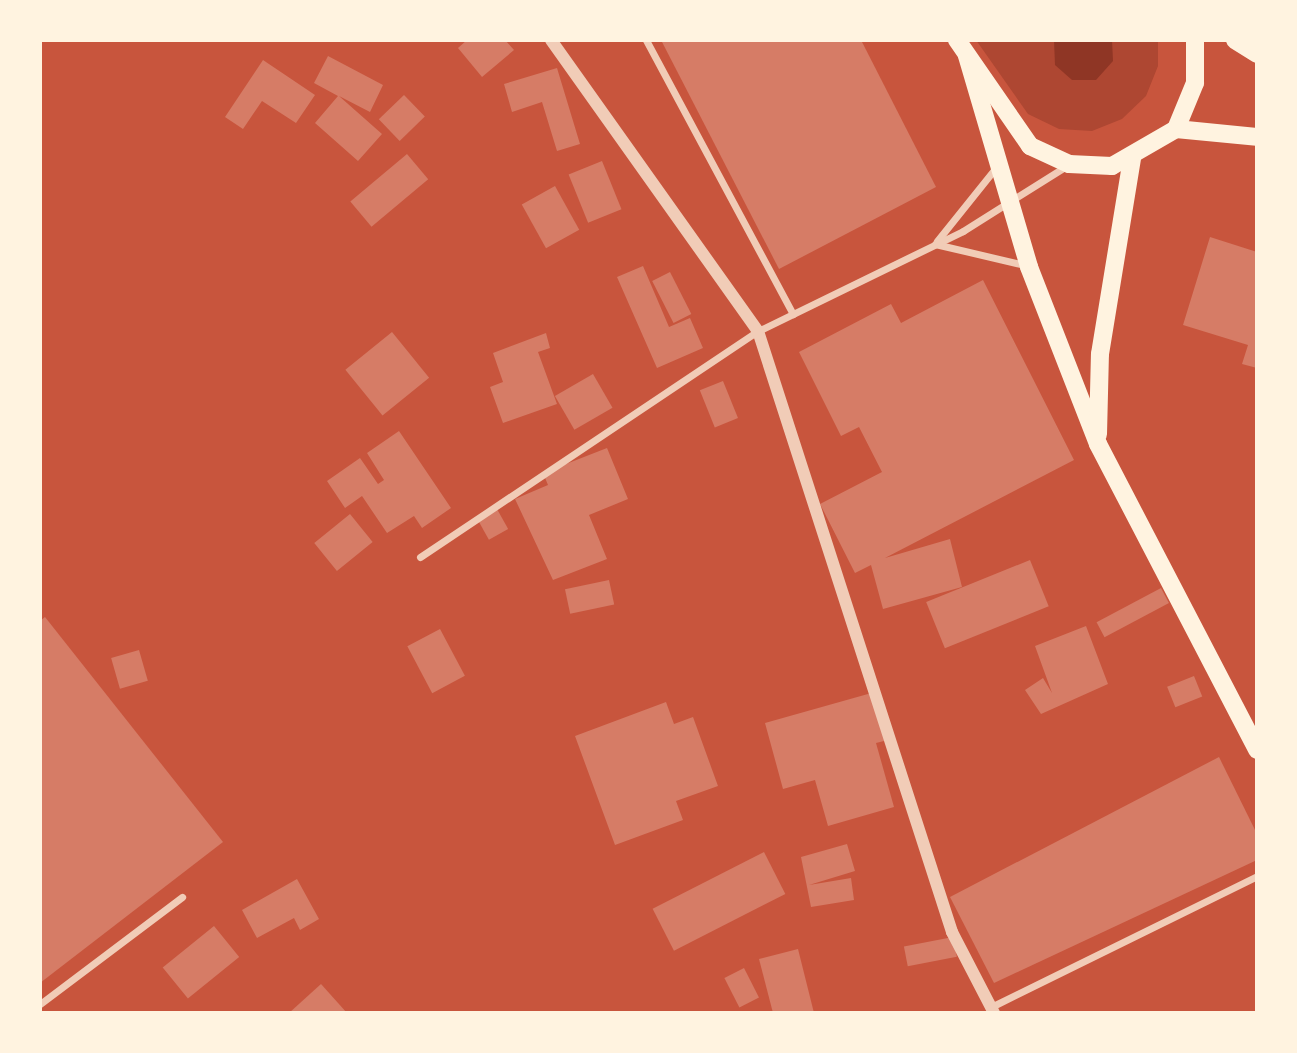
<!DOCTYPE html>
<html>
<head>
<meta charset="utf-8">
<style>
	body { margin:0 }
	#map { position:relative; width:1297px; height:1053px; overflow:hidden; background:#c8553d; font-family:Overpass,sans-serif }
	div>[style] { position:absolute }
	.green>* { inset:0; background:#ae4732 }
	.water>* { inset:0; background:#8f3625 }
	.building>* { inset:0; background:#d67c66; transform-origin:0 0 }
	.minor>* { height:7px; margin:-3.5px; padding:0 3.5px; transform-origin:3.5px; border-radius:3.5px; background:#f1ccb7 }
	.tertiary>* { height:12px; margin:-6px; padding:0 6px; transform-origin:6px; border-radius:6px; background:#f1ccb7 }
	.primary>* { height:18px; margin:-9px; padding:0 9px; transform-origin:9px; border-radius:9px; background:#fff3e0 }
	span { translate:-50% -50%; white-space:nowrap; text-align:center; line-height:1.15; -webkit-text-stroke:5px #fff3e0; paint-order:stroke }
	.frame { position:absolute; inset:0; border:42px solid #fff3e0; pointer-events:none }
</style>
</head>
<body>
<div id="map">
	<div class="green">
		<i style="clip-path:polygon(976px 40px,1158px 40px,1158px 66px,1146px 96px,1122px 119px,1092px 131px,1059px 129px,1028px 114px)"></i>
	</div>
	<div class="water">
		<i style="clip-path:polygon(1054px 40px,1112px 40px,1113px 61px,1096px 80px,1072px 80px,1055px 65px)"></i>
	</div>
	<div class="building">
		<i style="clip-path:polygon(467px 40px,505px 40px,514px 50px,482px 77px,458px 48px)"></i>
		<i style="clip-path:polygon(661px 40px,861px 40px,936px 187px,779px 269px)"></i>
		<i style="clip-path:polygon(328px 56px,383px 85px,370px 112px,339px 96px,382px 134px,358px 161px,315px 123px,338px 96px,314px 83px)"></i>
		<i style="clip-path:polygon(263px 60px,315px 95px,296px 123px,262px 101px,243px 129px,225px 117px)"></i>
		<i style="clip-path:polygon(557px 68px,580px 144px,557px 151px,542px 102px,512px 112px,504px 84px)"></i>
		<i style="left:404px;top:95px;width:30px;height:35px;rotate:46deg"></i>
		<i style="left:407px;top:154px;width:33px;height:74px;rotate:50deg"></i>
		<i style="left:602px;top:161px;width:52px;height:36px;rotate:68deg"></i>
		<i style="left:555px;top:186px;width:50px;height:38px;rotate:61deg"></i>
		<i style="clip-path:polygon(1210px 237px,1257px 252px,1257px 368px,1242px 364px,1248px 345px,1183px 325px)"></i>
		<i style="clip-path:polygon(643px 266px,669px 327px,690px 318px,703px 348px,657px 368px,617px 277px)"></i>
		<i style="left:670px;top:272px;width:47px;height:20px;rotate:63deg"></i>
		<i style="clip-path:polygon(983px 280px,1074px 460px,885px 558px,950px 539px,962px 587px,883px 609px,871px 565px,855px 573px,820px 504px,882px 472px,859px 427px,841px 436px,799px 352px,891px 304px,901px 323px)"></i>
		<i style="left:392px;top:332px;width:59px;height:60px;rotate:51deg"></i>
		<i style="clip-path:polygon(546px 333px,550px 348px,538px 352px,557px 404px,503px 423px,490px 387px,503px 382px,493px 353px)"></i>
		<i style="left:593px;top:374px;width:39px;height:44px;rotate:60deg"></i>
		<i style="left:723px;top:381px;width:40px;height:25px;rotate:68deg"></i>
		<i style="clip-path:polygon(399px 431px,451px 508px,422px 528px,414px 516px,387px 533px,362px 496px,345px 508px,327px 481px,360px 458px,378px 484px,384px 480px,367px 453px)"></i>
		<i style="clip-path:polygon(607px 448px,628px 499px,589px 515px,607px 559px,553px 580px,515px 499px,548px 485px,543px 473px)"></i>
		<i style="left:497px;top:509px;width:23px;height:22px;rotate:61deg"></i>
		<i style="left:350px;top:514px;width:36px;height:46px;rotate:51deg"></i>
		<i style="left:1030px;top:560px;width:50px;height:112px;rotate:68deg"></i>
		<i style="left:609px;top:580px;width:25px;height:45px;rotate:78deg"></i>
		<i style="left:1161px;top:588px;width:17px;height:73px;rotate:62deg"></i>
		<i style="clip-path:polygon(45px 617px,223px 842px,40px 983px,40px 621px)"></i>
		<i style="clip-path:polygon(1086px 626px,1108px 684px,1041px 714px,1025px 690px,1043px 678px,1052px 693px,1035px 646px)"></i>
		<i style="left:440px;top:629px;width:53px;height:37px;rotate:62deg"></i>
		<i style="left:139px;top:650px;width:32px;height:29px;rotate:74deg"></i>
		<i style="left:1194px;top:676px;width:22px;height:29px;rotate:68deg"></i>
		<i style="clip-path:polygon(875px 692px,888px 740px,876px 743px,894px 807px,828px 826px,815px 780px,783px 789px,765px 723px)"></i>
		<i style="clip-path:polygon(666px 702px,674px 724px,693px 717px,718px 786px,676px 801px,683px 820px,615px 845px,575px 736px)"></i>
		<i style="clip-path:polygon(1219px 757px,1257px 834px,1257px 860px,994px 983px,950px 897px)"></i>
		<i style="clip-path:polygon(847px 844px,855px 871px,809px 885px,851px 878px,854px 900px,811px 907px,801px 857px)"></i>
		<i style="left:764px;top:852px;width:47px;height:125px;rotate:63deg"></i>
		<i style="clip-path:polygon(297px 879px,319px 919px,300px 930px,294px 918px,257px 938px,242px 910px)"></i>
		<i style="left:214px;top:926px;width:40px;height:66px;rotate:51deg"></i>
		<i style="left:953px;top:937px;width:20px;height:50px;rotate:79deg"></i>
		<i style="clip-path:polygon(798px 949px,814px 1013px,773px 1013px,759px 959px)"></i>
		<i style="left:744px;top:968px;width:33px;height:22px;rotate:63deg"></i>
		<i style="clip-path:polygon(321px 984px,347px 1013px,289px 1013px)"></i>
	</div>
	<div class="minor">
		<i style="left:646px;top:40px;width:311px;rotate:61.8deg"></i>
		<i style="left:937px;top:241px;width:96px;rotate:-51.3deg"></i>
		<i style="left:935px;top:244px;width:97px;rotate:13.2deg"></i>
		<i style="left:420px;top:557px;width:407px;rotate:-33.8deg"></i>
		<i style="left:758px;top:331px;width:228px;rotate:-26deg"></i>
		<i style="left:963px;top:231px;width:124px;rotate:-32.2deg"></i>
		<i style="left:40px;top:1004px;width:178px;rotate:-37deg"></i>
		<i style="left:991px;top:1007px;width:297px;rotate:-26.2deg"></i>
	</div>
	<div class="tertiary">
		<i style="left:551px;top:40px;width:357px;rotate:54.6deg"></i>
		<i style="left:758px;top:331px;width:632px;rotate:72.11deg"></i>
		<i style="left:952px;top:932px;width:91px;rotate:62.6deg"></i>
	</div>
	<div class="primary">
		<i style="left:957px;top:40px;width:129px;rotate:55.4deg"></i>
		<i style="left:1030px;top:146px;width:43px;rotate:24.8deg"></i>
		<i style="left:1069px;top:164px;width:43px;rotate:2.7deg"></i>
		<i style="left:1112px;top:166px;width:74px;rotate:-30deg"></i>
		<i style="left:1176px;top:129px;width:50px;rotate:-67.6deg"></i>
		<i style="left:1195px;top:83px;width:43px;rotate:-90deg"></i>
		<i style="left:1235px;top:40px;width:26px;rotate:32deg"></i>
		<i style="left:967px;top:56px;width:220px;rotate:73.6deg"></i>
		<i style="left:1029px;top:267px;width:190px;rotate:68.7deg"></i>
		<i style="left:1098px;top:444px;width:345px;rotate:62.5deg"></i>
		<i style="left:1176px;top:129px;width:81px;rotate:5.6deg"></i>
		<i style="left:1098px;top:434px;width:80px;rotate:-88.6deg"></i>
		<i style="left:1100px;top:354px;width:198px;rotate:-80.7deg"></i>
	</div>
	<div class="frame"></div>
</div>
</body>
</html>
